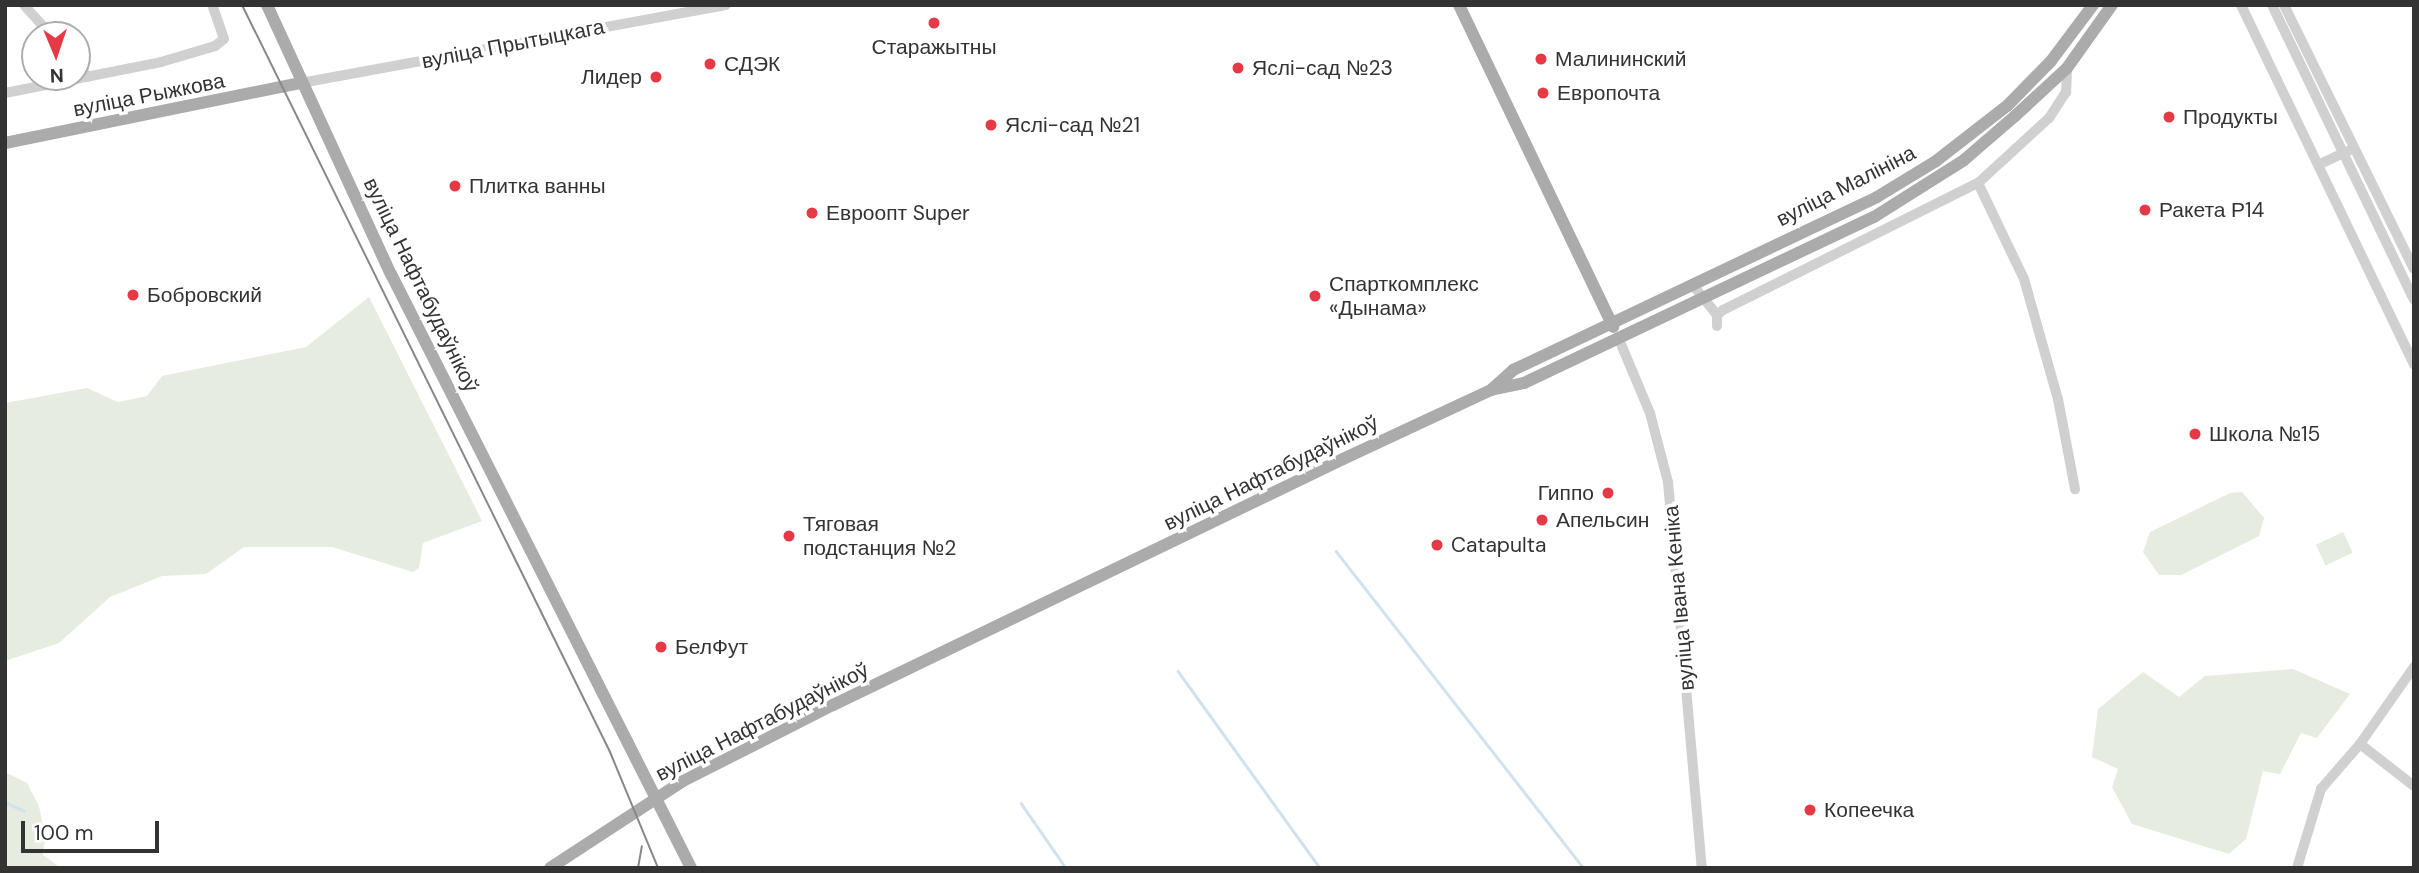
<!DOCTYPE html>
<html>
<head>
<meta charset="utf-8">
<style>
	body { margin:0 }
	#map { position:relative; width:2419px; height:873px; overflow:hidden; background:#fff; font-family:"DM Sans",sans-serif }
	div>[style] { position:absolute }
	.green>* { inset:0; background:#e6ecdf; transform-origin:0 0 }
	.stream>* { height:2.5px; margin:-1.25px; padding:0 1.25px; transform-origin:1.25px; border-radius:1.25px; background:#cfe2ee }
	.minor>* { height:10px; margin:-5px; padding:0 5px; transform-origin:5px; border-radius:5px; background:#d0d0d0 }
	.major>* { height:12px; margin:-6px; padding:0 6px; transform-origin:6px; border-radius:6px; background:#ababab }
	.tram>* { height:2px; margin:-1px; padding:0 1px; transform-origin:1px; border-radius:1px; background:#888 }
	.dots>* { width:19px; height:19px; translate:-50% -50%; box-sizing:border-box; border:4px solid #fff; border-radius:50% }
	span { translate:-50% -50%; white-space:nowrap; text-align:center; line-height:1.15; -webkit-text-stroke:7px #fff; paint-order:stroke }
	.street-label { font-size:21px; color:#333 }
	.poi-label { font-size:21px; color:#333 }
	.left { translate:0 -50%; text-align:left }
	.right { translate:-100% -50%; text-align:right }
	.frame { position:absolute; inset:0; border:7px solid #333; pointer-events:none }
	.north { position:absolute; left:21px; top:21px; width:70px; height:70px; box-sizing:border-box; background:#fff; border:2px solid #adadad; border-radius:50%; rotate:178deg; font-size:19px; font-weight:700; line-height:28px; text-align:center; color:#333 }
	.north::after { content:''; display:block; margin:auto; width:24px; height:32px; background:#e63946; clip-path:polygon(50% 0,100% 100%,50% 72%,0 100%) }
	.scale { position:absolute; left:21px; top:821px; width:138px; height:32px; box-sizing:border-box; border:4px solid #333; border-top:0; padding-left:9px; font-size:21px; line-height:24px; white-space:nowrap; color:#333; -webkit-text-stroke:5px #fff; paint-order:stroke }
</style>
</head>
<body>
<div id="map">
	<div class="green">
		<i style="clip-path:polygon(369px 297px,482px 521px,423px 543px,419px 568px,413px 572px,332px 547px,244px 547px,206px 574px,162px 576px,110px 597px,59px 643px,5px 661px,5px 403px,87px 388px,118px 402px,147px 396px,162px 376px,306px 347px)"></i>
		<i style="clip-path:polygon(2242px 492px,2264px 518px,2259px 536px,2181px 575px,2159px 575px,2143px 552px,2150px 532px,2230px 493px)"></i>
		<i style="left:2343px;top:532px;width:23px;height:30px;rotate:65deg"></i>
		<i style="clip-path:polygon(2293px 669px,2350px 694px,2317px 738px,2301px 733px,2280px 774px,2263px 771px,2246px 839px,2229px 854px,2132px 824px,2112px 787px,2118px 769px,2092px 757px,2098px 709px,2143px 672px,2179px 697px,2205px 676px)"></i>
		<i style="clip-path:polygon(5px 772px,27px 783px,39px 806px,45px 837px,43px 855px,61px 868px,5px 868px)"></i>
	</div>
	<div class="stream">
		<i style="left:1336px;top:551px;width:402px;rotate:52deg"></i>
		<i style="left:1178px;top:671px;width:243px;rotate:54.2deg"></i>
		<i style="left:5px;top:802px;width:21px;rotate:25deg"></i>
		<i style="left:1021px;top:803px;width:79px;rotate:55.3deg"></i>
	</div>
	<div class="minor">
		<i style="left:24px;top:5px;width:40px;rotate:48deg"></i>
		<i style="left:2241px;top:5px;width:399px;rotate:64.3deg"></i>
		<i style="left:2272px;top:5px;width:327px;rotate:64.3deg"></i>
		<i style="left:2284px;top:5px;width:294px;rotate:63.8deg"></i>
		<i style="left:77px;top:65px;width:16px;rotate:47deg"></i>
		<i style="left:2067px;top:68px;width:24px;rotate:92deg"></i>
		<i style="left:2066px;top:92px;width:31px;rotate:123deg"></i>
		<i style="left:2049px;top:118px;width:96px;rotate:137.5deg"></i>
		<i style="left:1978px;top:183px;width:106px;rotate:64.4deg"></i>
		<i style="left:2024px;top:279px;width:125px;rotate:74.2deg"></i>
		<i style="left:2058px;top:399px;width:92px;rotate:79.3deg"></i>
		<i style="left:301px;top:83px;width:432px;rotate:-10.4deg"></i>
		<i style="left:5px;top:93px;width:159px;rotate:-11.2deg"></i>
		<i style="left:161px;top:62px;width:56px;rotate:-16.5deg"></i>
		<i style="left:215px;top:46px;width:11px;rotate:-38deg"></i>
		<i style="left:224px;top:39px;width:36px;rotate:-109deg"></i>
		<i style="left:2320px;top:164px;width:31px;rotate:-25deg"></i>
		<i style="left:1692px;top:284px;width:40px;rotate:51deg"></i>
		<i style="left:1717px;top:326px;width:11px;rotate:-90deg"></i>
		<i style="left:1717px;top:315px;width:8px;rotate:-40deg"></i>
		<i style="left:1723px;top:310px;width:285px;rotate:-26.5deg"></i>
		<i style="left:1618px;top:337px;width:82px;rotate:67.2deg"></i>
		<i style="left:1650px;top:413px;width:71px;rotate:75.4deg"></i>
		<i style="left:1668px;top:482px;width:387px;rotate:85deg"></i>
		<i style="left:2360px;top:744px;width:68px;rotate:37.9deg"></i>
		<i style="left:2297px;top:868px;width:83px;rotate:-73.1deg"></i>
		<i style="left:2321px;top:789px;width:60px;rotate:-49.1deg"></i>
		<i style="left:2360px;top:744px;width:94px;rotate:-55deg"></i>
	</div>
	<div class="major">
		<i style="left:267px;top:5px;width:296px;rotate:65.3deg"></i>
		<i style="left:391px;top:274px;width:665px;rotate:63.2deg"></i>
		<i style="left:1459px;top:5px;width:357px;rotate:64.4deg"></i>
		<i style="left:5px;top:143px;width:302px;rotate:-11.5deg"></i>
		<i style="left:1491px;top:390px;width:30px;rotate:-42deg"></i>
		<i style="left:1513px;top:370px;width:403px;rotate:-25.4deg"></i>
		<i style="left:1877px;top:197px;width:69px;rotate:-31.4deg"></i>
		<i style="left:1936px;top:161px;width:90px;rotate:-37.8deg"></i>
		<i style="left:2007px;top:106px;width:63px;rotate:-45.6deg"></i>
		<i style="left:2051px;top:61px;width:70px;rotate:-53.1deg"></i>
		<i style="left:550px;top:868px;width:159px;rotate:-33.2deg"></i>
		<i style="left:683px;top:781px;width:168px;rotate:-26.9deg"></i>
		<i style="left:833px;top:705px;width:566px;rotate:-25.75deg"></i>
		<i style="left:1343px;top:459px;width:163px;rotate:-25deg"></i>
		<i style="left:1491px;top:390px;width:34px;rotate:-12deg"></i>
		<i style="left:1524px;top:383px;width:387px;rotate:-25.4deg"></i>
		<i style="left:1874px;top:217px;width:107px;rotate:-32.3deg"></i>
		<i style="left:1964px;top:160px;width:67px;rotate:-40.8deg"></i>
		<i style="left:2015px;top:116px;width:71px;rotate:-42.7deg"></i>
		<i style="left:2067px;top:68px;width:77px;rotate:-54.5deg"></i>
	</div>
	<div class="tram">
		<i style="left:242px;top:5px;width:833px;rotate:63.77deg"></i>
		<i style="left:610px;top:752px;width:126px;rotate:67.5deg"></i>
		<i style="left:638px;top:868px;width:22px;rotate:-80deg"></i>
	</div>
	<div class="dots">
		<i style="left:934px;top:23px;background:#e63946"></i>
		<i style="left:1541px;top:59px;background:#e63946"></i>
		<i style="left:710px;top:64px;background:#e63946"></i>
		<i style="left:1238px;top:68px;background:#e63946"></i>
		<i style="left:656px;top:77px;background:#e63946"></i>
		<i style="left:1543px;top:93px;background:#e63946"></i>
		<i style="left:2169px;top:117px;background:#e63946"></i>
		<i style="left:991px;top:125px;background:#e63946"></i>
		<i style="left:455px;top:186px;background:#e63946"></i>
		<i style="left:2145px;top:210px;background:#e63946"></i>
		<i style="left:812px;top:213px;background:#e63946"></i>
		<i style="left:133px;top:295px;background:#e63946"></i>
		<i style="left:1315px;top:296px;background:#e63946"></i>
		<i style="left:2195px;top:434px;background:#e63946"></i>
		<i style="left:1608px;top:493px;background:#e63946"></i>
		<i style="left:1542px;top:520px;background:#e63946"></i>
		<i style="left:789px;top:536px;background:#e63946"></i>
		<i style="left:1437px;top:545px;background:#e63946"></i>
		<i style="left:661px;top:647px;background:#e63946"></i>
		<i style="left:1810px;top:810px;background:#e63946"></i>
	</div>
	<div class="street-label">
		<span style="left:513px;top:44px;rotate:-11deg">вуліца Прытыцкага</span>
		<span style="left:149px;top:95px;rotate:-11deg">вуліца Рыжкова</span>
		<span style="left:1846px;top:186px;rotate:-27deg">вуліца Малініна</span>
		<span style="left:421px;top:285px;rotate:64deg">вуліца Нафтабудаўнікоў</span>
		<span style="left:1271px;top:473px;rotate:-26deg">вуліца Нафтабудаўнікоў</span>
		<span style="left:1679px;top:598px;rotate:-95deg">вуліца Івана Кеніка</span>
		<span style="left:762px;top:722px;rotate:-27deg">вуліца Нафтабудаўнікоў</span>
	</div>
	<div class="poi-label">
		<span style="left:934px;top:47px">Старажытны</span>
		<span class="left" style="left:1555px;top:59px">Малининский</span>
		<span class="left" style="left:724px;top:64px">СДЭК</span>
		<span class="left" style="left:1252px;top:68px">Яслі-сад №23</span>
		<span class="right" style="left:642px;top:77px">Лидер</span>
		<span class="left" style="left:1557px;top:93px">Европочта</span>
		<span class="left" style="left:2183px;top:117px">Продукты</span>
		<span class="left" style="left:1005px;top:125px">Яслі-сад №21</span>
		<span class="left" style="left:469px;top:186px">Плитка ванны</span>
		<span class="left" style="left:2159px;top:210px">Ракета Р14</span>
		<span class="left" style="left:826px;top:213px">Евроопт Super</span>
		<span class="left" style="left:1329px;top:296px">Спарткомплекс<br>«Дынама»</span>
		<span class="left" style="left:147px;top:295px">Бобровский</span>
		<span class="left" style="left:2209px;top:434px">Школа №15</span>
		<span class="right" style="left:1594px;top:493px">Гиппо</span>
		<span class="left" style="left:1556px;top:520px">Апельсин</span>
		<span class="left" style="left:803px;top:536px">Тяговая<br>подстанция №2</span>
		<span class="left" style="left:1451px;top:545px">Catapulta</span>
		<span class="left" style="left:675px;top:647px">БелФут</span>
		<span class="left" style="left:1824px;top:810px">Копеечка</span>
	</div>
	<div class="frame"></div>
	<div class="north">N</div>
	<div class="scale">100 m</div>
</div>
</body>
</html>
